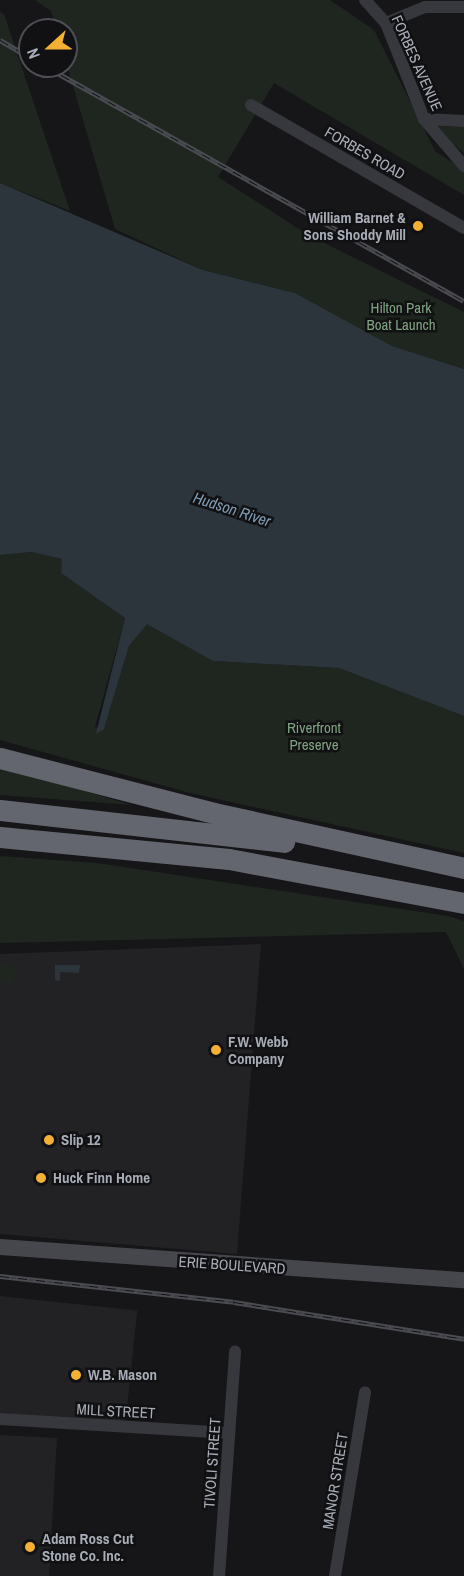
<!DOCTYPE html>
<html>
<head>
<meta charset="utf-8">
<style>
	body { margin:0 }
	#map { position:relative; width:464px; height:1576px; overflow:hidden; background:#161618; font-family:"Archivo Narrow",sans-serif }
	div>[style] { position:absolute }
	.built>* { inset:0; background:#222225; transform-origin:0 0 }
	.green>* { inset:0; background:#1e261f }
	.round { border-radius:50% }
	.water>* { inset:0; background:#2c353c }
	.street>* { height:12px; margin:-6px; padding:0 6px; transform-origin:6px; border-radius:6px; background:#37383d }
	.secondary>* { height:16px; margin:-8px; padding:0 8px; transform-origin:8px; border-radius:8px; background:#45474d }
	.highway>* { height:21px; margin:-10.5px; padding:0 10.5px; transform-origin:10.5px; border-radius:10.5px; background:#63666e }
	.rail>* { height:5px; margin-top:-2.5px; transform-origin:0; background:repeating-linear-gradient(90deg,#111113 0 9px,#4a4c52 0 18px); box-sizing:border-box; border-block:2px solid #4a4c52 }
	.dots>* { width:16px; height:16px; translate:-50% -50%; box-sizing:border-box; border:3px solid #111113; border-radius:50% }
	span { translate:-50% -50%; white-space:nowrap; text-align:center; line-height:1.15; -webkit-text-stroke:5px #111113; paint-order:stroke }
	.street-label { font-size:15px; color:#a8adb8 }
	.poi-label { font-size:15px; color:#a8adb8; font-weight:700 }
	.right { translate:-100% -50%; text-align:right }
	.left { translate:0 -50%; text-align:left }
	.park-label { font-size:15px; color:#7fa381 }
	.water-label { font-size:16px; color:#7f9bb3; font-style:italic }
	.north { position:absolute; left:18px; top:18px; width:60px; height:60px; box-sizing:border-box; background:#111113; border:2px solid #4d4f55; border-radius:50%; rotate:249deg; font-size:16px; font-weight:700; line-height:24px; text-align:center; color:#a8adb8 }
	.north::after { content:''; display:block; margin:auto; width:21px; height:27px; background:#f2b134; clip-path:polygon(50% 0,100% 100%,50% 72%,0 100%) }
</style>
</head>
<body>
<div id="map">
	<div class="built">
		<i style="clip-path:polygon(261px 944px,237px 1254px,0 1234px,0 954px)"></i>
		<i style="left:0;top:1296px;width:138px;height:116px;rotate:6deg"></i>
		<i style="clip-path:polygon(0 1435px,57px 1438px,49px 1576px,0 1576px)"></i>
	</div>
	<div class="green">
		<i style="clip-path:polygon(35px 0,330px 0,374px 30px,435px 151px,464px 170px,464px 195px,274px 83px,218px 177px,310px 236px,464px 312px,464px 369px,392px 346px,295px 293px,203px 270px,115px 229px,66px 62px,66px 30px,57px 30px,51px 11px)"></i>
		<i style="clip-path:polygon(0 12px,4px 14px,70px 211px,0 183px)"></i>
		<i style="clip-path:polygon(438px 126px,464px 127px,464px 153px,453px 144px)"></i>
		<i style="clip-path:polygon(31px 552px,63px 559px,61px 573px,125px 618px,95px 727px,104px 729px,129px 646px,147px 623px,213px 661px,339px 668px,464px 716px,464px 853px,190px 793px,0 740px,0 555px)"></i>
		<i style="clip-path:polygon(0 767px,7px 768px,132px 805px,0 795px)"></i>
		<i style="clip-path:polygon(0 856px,97px 863px,448px 916px,464px 921px,464px 969px,446px 932px,0 943px)"></i>
		<i class="round" style="left:-4px;top:964px;width:20px;height:20px"></i>
	</div>
	<div class="water">
		<i style="clip-path:polygon(0 183px,203px 270px,295px 293px,392px 346px,464px 369px,464px 716px,339px 668px,213px 661px,147px 624px,129px 646px,104px 729px,96px 734px,125px 618px,61px 573px,62px 559px,31px 552px,0 555px)"></i>
		<i style="clip-path:polygon(55px 965px,80px 965px,79px 973px,60px 972px,60px 981px,55px 980px)"></i>
	</div>
	<div class="street">
		<i style="left:365px;top:0;width:31px;rotate:48deg"></i>
		<i style="left:386px;top:23px;width:103px;rotate:68.4deg"></i>
		<i style="left:424px;top:119px;width:62px;rotate:49.6deg"></i>
		<i style="left:386px;top:23px;width:42px;rotate:-22.3deg"></i>
		<i style="left:425px;top:7px;width:39px"></i>
		<i style="left:251px;top:105px;width:246px;rotate:30deg"></i>
		<i style="left:424px;top:119px;width:40px;rotate:2.9deg"></i>
		<i style="left:0;top:1419px;width:229px;rotate:3.5deg"></i>
		<i style="left:219px;top:1576px;width:225px;rotate:-85.9deg"></i>
		<i style="left:335px;top:1576px;width:186px;rotate:-80.7deg"></i>
	</div>
	<div class="secondary">
		<i style="left:0;top:1247px;width:465px;rotate:4.1deg"></i>
	</div>
	<div class="highway">
		<i style="left:0;top:758px;width:221px;rotate:14.4deg"></i>
		<i style="left:214px;top:813px;width:256px;rotate:12.4deg"></i>
		<i style="left:0;top:810px;width:286px;rotate:6.4deg"></i>
		<i style="left:0;top:837px;width:230px;rotate:5.5deg"></i>
		<i style="left:229px;top:859px;width:239px;rotate:10.6deg"></i>
	</div>
	<div class="rail">
		<i style="left:0;top:40px;width:34px;rotate:30deg"></i>
		<i style="left:45px;top:66px;width:480px;rotate:29.3deg"></i>
		<i style="left:0;top:1276px;width:235px;rotate:6.3deg"></i>
		<i style="left:234px;top:1302px;width:233px;rotate:9.1deg"></i>
	</div>
	<div class="dots">
		<i style="left:418px;top:226px;background:#f2b134"></i>
		<i style="left:216px;top:1050px;background:#f2b134"></i>
		<i style="left:49px;top:1140px;background:#f2b134"></i>
		<i style="left:41px;top:1178px;background:#f2b134"></i>
		<i style="left:76px;top:1375px;background:#f2b134"></i>
		<i style="left:30px;top:1547px;background:#f2b134"></i>
	</div>
	<div class="street-label">
		<span style="left:417px;top:63px;rotate:66deg">FORBES AVENUE</span>
		<span style="left:365px;top:153px;rotate:30deg">FORBES ROAD</span>
		<span style="left:232px;top:1265px;rotate:4deg">ERIE BOULEVARD</span>
		<span style="left:116px;top:1411px;rotate:3deg">MILL STREET</span>
		<span style="left:212px;top:1463px;rotate:-86deg">TIVOLI STREET</span>
		<span style="left:335px;top:1481px;rotate:-81deg">MANOR STREET</span>
	</div>
	<div class="poi-label">
		<span class="right" style="left:406px;top:226px">William Barnet &amp;<br>Sons Shoddy Mill</span>
		<span class="left" style="left:228px;top:1050px">F.W. Webb<br>Company</span>
		<span class="left" style="left:61px;top:1140px">Slip 12</span>
		<span class="left" style="left:53px;top:1178px">Huck Finn Home</span>
		<span class="left" style="left:88px;top:1375px">W.B. Mason</span>
		<span class="left" style="left:42px;top:1547px">Adam Ross Cut<br>Stone Co. Inc.</span>
	</div>
	<div class="park-label">
		<span style="left:401px;top:316px">Hilton Park<br>Boat Launch</span>
		<span style="left:314px;top:736px">Riverfront<br>Preserve</span>
	</div>
	<div class="water-label">
		<span style="left:232px;top:509px;rotate:18deg">Hudson River</span>
	</div>
	<div class="north">N</div>
</div>
</body>
</html>
